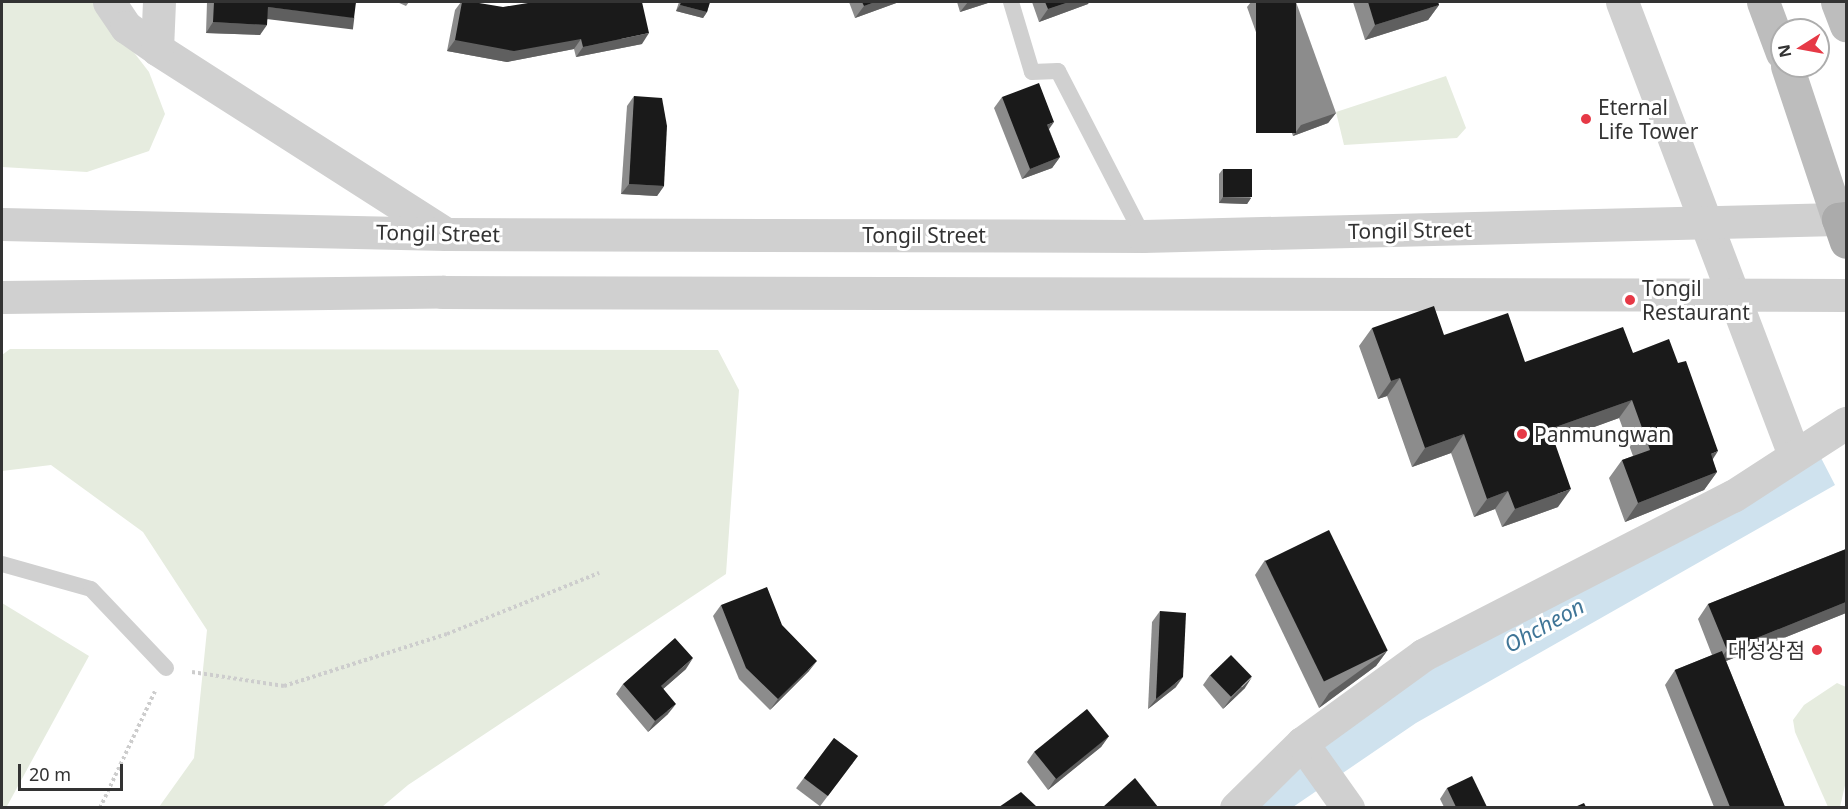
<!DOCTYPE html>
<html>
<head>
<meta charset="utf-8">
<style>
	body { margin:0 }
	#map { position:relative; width:1848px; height:809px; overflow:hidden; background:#fff; font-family:"Noto Sans","Noto Sans KR",sans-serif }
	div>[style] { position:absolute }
	.green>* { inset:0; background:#e6ecdf }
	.water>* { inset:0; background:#cfe2ee }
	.path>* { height:4px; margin-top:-2px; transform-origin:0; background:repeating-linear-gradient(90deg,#cdcdcd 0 3px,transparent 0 6px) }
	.service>* { height:16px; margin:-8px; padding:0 8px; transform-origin:8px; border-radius:8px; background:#d0d0d0 }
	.minor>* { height:33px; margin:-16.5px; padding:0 16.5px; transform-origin:16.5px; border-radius:16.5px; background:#d0d0d0 }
	.secondary>* { height:33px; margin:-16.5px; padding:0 16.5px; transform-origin:16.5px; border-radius:16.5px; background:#bdbdbd }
	.primary>* { height:33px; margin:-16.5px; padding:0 16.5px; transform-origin:16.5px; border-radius:16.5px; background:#ababab }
	.wall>* { inset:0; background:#8c8c8c; transform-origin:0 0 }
	.shaded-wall>* { inset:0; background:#5f5f5f; transform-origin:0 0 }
	.building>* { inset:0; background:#1a1a1a; transform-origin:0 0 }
	.dots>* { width:16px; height:16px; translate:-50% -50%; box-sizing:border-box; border:3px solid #fff; border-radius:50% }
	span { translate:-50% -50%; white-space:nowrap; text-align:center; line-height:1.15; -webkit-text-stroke:6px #fff; paint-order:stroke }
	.poi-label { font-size:21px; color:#333 }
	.left { translate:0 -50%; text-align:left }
	.right { translate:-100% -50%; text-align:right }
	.street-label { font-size:21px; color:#333 }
	.water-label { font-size:22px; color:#3f7597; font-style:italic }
	.frame { position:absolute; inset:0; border:3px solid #333; pointer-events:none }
	.north { position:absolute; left:1770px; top:18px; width:60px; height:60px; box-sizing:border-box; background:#fff; border:2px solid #adadad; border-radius:50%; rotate:259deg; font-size:16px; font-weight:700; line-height:24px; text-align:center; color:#333 }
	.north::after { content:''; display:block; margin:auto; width:21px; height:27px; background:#e63946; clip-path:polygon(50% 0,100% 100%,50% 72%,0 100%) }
	.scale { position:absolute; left:18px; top:764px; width:105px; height:27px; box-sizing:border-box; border:3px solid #333; border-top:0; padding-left:8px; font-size:18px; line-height:21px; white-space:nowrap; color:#333; -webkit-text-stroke:4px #fff; paint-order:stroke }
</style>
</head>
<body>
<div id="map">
	<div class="green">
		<i style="clip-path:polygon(2px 2px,95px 2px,149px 72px,165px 114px,149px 151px,87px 172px,2px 167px)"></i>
		<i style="clip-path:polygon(1446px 76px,1466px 128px,1457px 138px,1344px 145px,1336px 112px)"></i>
		<i style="clip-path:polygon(10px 349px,718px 350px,739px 390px,726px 574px,408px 785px,382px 807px,159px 807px,194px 758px,207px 630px,143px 532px,51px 465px,2px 471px,2px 355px)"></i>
		<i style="clip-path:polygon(2px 603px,89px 656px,6px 808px,2px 807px)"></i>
		<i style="clip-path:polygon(1837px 683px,1846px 687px,1846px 781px,1840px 807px,1828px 807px,1795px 732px,1793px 720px,1804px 705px)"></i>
	</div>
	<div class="water">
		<i style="clip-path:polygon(1819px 454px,1835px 485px,1416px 723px,1293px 807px,1257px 808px,1325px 745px,1431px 670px)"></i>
	</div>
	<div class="path">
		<i style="left:192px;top:672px;width:93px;rotate:8.7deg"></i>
		<i style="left:284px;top:686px;width:171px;rotate:-17.7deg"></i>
		<i style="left:447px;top:634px;width:164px;rotate:-21.9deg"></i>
		<i style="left:100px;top:808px;width:129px;rotate:-64.8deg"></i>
	</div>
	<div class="service">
		<i style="left:1011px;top:2px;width:73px;rotate:73.3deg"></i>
		<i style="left:1032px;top:72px;width:26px;rotate:-2deg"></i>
		<i style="left:1058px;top:71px;width:186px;rotate:62.7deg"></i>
		<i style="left:2px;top:564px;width:92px;rotate:15.7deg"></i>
		<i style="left:91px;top:589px;width:109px;rotate:46.5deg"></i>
	</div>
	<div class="minor">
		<i style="left:109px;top:2px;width:30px;rotate:56deg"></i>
		<i style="left:126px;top:27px;width:38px;rotate:35deg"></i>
		<i style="left:157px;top:49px;width:343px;rotate:32.6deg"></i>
		<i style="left:1622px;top:2px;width:485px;rotate:69.2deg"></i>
		<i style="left:157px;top:49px;width:47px;rotate:-87.6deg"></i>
		<i style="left:2px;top:224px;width:444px;rotate:1.3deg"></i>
		<i style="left:446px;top:234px;width:697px;rotate:0.16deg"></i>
		<i style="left:1143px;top:236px;width:695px;rotate:-1.4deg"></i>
		<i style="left:2px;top:297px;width:440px;rotate:-0.7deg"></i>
		<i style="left:442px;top:292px;width:1404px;rotate:0.12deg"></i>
		<i style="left:1302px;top:743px;width:80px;rotate:54.7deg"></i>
		<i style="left:1236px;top:808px;width:93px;rotate:-44.6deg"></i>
		<i style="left:1302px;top:743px;width:150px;rotate:-36deg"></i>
		<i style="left:1423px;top:655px;width:348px;rotate:-27.2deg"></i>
		<i style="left:1733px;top:496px;width:135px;rotate:-32.9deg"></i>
	</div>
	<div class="secondary">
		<i style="left:1763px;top:2px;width:54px;rotate:69.6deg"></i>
		<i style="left:1837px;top:2px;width:25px;rotate:69deg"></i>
		<i style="left:1787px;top:66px;width:161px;rotate:71.6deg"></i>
	</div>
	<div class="primary">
		<i style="left:1846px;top:218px;width:8px;rotate:173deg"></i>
		<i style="left:1838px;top:219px;width:24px;rotate:71deg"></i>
	</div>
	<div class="wall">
		<i style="clip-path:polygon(207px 2px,356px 2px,347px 28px,268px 18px,260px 35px,206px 33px)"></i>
		<i style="clip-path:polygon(397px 2px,409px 2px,406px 6px)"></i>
		<i style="clip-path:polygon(461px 2px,473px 2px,642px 44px,576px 57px,574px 49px,507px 62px,447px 51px,455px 10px)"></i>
		<i style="clip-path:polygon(679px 2px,710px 2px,707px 12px,703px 18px,676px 11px)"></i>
		<i style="clip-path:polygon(849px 2px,899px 2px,855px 18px)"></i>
		<i style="clip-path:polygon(957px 2px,991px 2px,960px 12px)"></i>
		<i style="clip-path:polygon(1032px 2px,1089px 2px,1088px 4px,1039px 22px)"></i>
		<i style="clip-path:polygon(1251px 2px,1296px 2px,1336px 113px,1328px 123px,1293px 136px,1247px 7px)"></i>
		<i style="clip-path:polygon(1353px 2px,1438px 2px,1439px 5px,1428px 20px,1365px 40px)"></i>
		<i style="clip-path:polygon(634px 96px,664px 186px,657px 196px,621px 194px,627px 106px)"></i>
		<i style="clip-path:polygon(1002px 97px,1049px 129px,1060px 157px,1052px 168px,1022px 179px,994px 108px)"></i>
		<i style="clip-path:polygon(1223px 169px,1251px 198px,1247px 204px,1219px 203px,1219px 174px)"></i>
		<i style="clip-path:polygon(1372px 328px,1444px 335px,1525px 362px,1633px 353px,1712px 460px,1717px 472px,1704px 490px,1625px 522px,1609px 478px,1622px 460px,1633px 456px,1619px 418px,1554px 441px,1558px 507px,1502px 527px,1495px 509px,1474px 517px,1451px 453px,1412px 467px,1387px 396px,1378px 399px,1359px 346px)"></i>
		<i style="clip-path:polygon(1846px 549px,1846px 613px,1726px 661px,1785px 807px,1714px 807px,1665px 685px,1675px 670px,1712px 655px,1698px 619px,1708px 604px)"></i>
		<i style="clip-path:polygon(1265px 560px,1387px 651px,1376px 666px,1319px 708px,1255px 575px)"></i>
		<i style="clip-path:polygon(721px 605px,809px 671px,770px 710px,739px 679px,713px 616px)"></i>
		<i style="clip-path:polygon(1160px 611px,1176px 687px,1148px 709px,1152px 622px)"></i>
		<i style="clip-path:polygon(686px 669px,663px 689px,668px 714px,648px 732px,616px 694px,623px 684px)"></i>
		<i style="clip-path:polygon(1210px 675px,1245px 688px,1223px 709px,1203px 685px)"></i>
		<i style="clip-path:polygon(1109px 736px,1101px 747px,1048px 790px,1027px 762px,1034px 752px)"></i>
		<i style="left:834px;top:738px;width:30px;height:63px;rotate:37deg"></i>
		<i style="clip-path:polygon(1447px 788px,1487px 807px,1444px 807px,1440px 799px)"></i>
	</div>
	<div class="shaded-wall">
		<i style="clip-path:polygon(875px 2px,899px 2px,855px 18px,864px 6px)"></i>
		<i style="clip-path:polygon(968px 2px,991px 2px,960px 12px)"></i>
		<i style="clip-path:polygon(1069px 2px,1089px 2px,1088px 4px,1039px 22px,1048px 9px)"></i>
		<i style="clip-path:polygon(680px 5px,707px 12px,703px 18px,676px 11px)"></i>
		<i style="clip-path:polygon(1439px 5px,1428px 20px,1365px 40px,1375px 25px)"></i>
		<i style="left:268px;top:7px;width:87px;height:12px;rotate:7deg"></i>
		<i style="clip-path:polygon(213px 22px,267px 25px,260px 35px,206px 33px)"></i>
		<i style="clip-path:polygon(649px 33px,642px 44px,576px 57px,583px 47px)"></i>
		<i style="clip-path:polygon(581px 39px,574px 49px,507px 62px,447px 51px,455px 40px)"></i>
		<i style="clip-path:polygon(1336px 113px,1328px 123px,1293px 136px,1301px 125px)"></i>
		<i style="clip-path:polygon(1054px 122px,1047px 132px,1047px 125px)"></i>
		<i style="clip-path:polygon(1060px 157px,1052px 168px,1022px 179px,1030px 169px)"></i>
		<i style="clip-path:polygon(629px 184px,664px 186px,657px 196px,621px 194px)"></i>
		<i style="clip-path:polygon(1223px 197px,1251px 198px,1247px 204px,1219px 203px)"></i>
		<i style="clip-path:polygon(1400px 378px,1387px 396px,1378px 399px,1391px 381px)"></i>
		<i style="clip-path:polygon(1632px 400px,1619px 418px,1537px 448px,1550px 429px)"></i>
		<i style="clip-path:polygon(1464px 434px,1451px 453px,1412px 467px,1425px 448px)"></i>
		<i style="clip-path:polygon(1718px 451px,1706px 470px,1711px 454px)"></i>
		<i style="clip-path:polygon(1717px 472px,1704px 490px,1625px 522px,1638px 503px)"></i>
		<i style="clip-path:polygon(1571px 489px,1558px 507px,1502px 527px,1515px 509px)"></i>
		<i style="clip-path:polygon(1508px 491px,1495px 509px,1474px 517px,1487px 499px)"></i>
		<i style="clip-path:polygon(1846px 602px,1846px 613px,1716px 665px,1727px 650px)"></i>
		<i style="clip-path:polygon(1387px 651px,1376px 666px,1319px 708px,1329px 693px)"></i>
		<i style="clip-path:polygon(693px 658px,686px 669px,654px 697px,661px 686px)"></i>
		<i style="clip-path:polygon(817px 661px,809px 671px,770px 710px,778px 699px)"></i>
		<i style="clip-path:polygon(1183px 677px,1176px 687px,1148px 709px,1156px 699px)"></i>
		<i style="clip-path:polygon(1252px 677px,1245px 688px,1223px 709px,1231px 698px)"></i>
		<i style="clip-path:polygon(676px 704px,668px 714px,648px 732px,655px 721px)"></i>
		<i style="clip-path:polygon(1109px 736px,1101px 747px,1048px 790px,1055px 779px)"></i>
	</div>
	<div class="building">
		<i style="clip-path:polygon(214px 2px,356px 2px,354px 18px,268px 7px,267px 25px,213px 22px)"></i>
		<i style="clip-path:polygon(462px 2px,473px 2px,503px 7px,534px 2px,642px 2px,649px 33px,583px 47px,581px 39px,514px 51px,455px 40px)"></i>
		<i style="clip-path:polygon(681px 2px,710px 2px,707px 12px,680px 5px)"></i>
		<i style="clip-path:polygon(862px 2px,875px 2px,864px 6px)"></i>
		<i style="clip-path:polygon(1045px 2px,1069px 2px,1048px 9px)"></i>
		<i style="left:1256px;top:2px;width:40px;height:131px"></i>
		<i style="clip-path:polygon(1368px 2px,1438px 2px,1439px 5px,1375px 25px)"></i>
		<i style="clip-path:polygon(1039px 83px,1054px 122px,1047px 125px,1060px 157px,1030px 169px,1002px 97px)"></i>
		<i style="clip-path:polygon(634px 96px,662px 98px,667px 126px,664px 186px,629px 184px)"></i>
		<i style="left:1223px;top:169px;width:29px;height:28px"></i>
		<i style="clip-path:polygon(1434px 306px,1444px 335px,1508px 313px,1525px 362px,1623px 327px,1633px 353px,1669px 339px,1678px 363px,1686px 361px,1718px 451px,1711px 454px,1717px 472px,1638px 503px,1622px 460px,1650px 450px,1632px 400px,1550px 429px,1571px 489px,1515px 509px,1508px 491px,1487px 499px,1464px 434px,1425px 448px,1400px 378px,1391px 381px,1372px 328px)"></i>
		<i style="left:1329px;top:530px;width:134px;height:71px;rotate:64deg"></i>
		<i style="clip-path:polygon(1846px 549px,1846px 602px,1727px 650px,1708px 604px)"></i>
		<i style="clip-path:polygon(767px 587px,782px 625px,817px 661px,778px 699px,746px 668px,721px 605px)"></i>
		<i style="clip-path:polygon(1160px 611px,1186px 613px,1183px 677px,1156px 699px)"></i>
		<i style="clip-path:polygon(675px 638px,693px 658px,661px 686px,676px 704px,655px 721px,623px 684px)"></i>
		<i style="left:1722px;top:651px;width:168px;height:51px;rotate:68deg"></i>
		<i style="left:1231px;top:655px;width:30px;height:29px;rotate:46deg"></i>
		<i style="left:1087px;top:709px;width:35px;height:68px;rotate:51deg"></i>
		<i style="left:834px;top:738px;width:30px;height:50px;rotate:37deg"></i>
		<i style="clip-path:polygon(1472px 776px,1487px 807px,1456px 807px,1447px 788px)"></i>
		<i style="clip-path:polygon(1135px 778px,1158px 807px,1103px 807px)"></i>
		<i style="clip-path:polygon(1021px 792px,1037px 807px,999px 807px)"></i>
		<i style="clip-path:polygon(1584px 803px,1586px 807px,1575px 807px)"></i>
	</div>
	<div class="dots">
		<i style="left:1586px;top:119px;background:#e63946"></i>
		<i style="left:1630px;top:300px;background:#e63946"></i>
		<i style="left:1522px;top:434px;background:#e63946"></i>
		<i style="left:1817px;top:650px;background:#e63946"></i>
	</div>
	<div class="poi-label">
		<span class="left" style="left:1598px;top:119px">Eternal<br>Life Tower</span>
		<span class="left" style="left:1642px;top:300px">Tongil<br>Restaurant</span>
		<span class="left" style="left:1534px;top:434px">Panmungwan</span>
		<span class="right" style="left:1805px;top:650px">대성상점</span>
	</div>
	<div class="street-label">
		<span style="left:1410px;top:230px;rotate:-1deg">Tongil Street</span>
		<span style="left:438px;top:233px;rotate:1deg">Tongil Street</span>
		<span style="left:924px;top:235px">Tongil Street</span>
	</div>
	<div class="water-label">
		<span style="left:1544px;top:625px;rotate:-29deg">Ohcheon</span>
	</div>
	<div class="frame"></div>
	<div class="north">N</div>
	<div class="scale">20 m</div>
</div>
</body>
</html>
